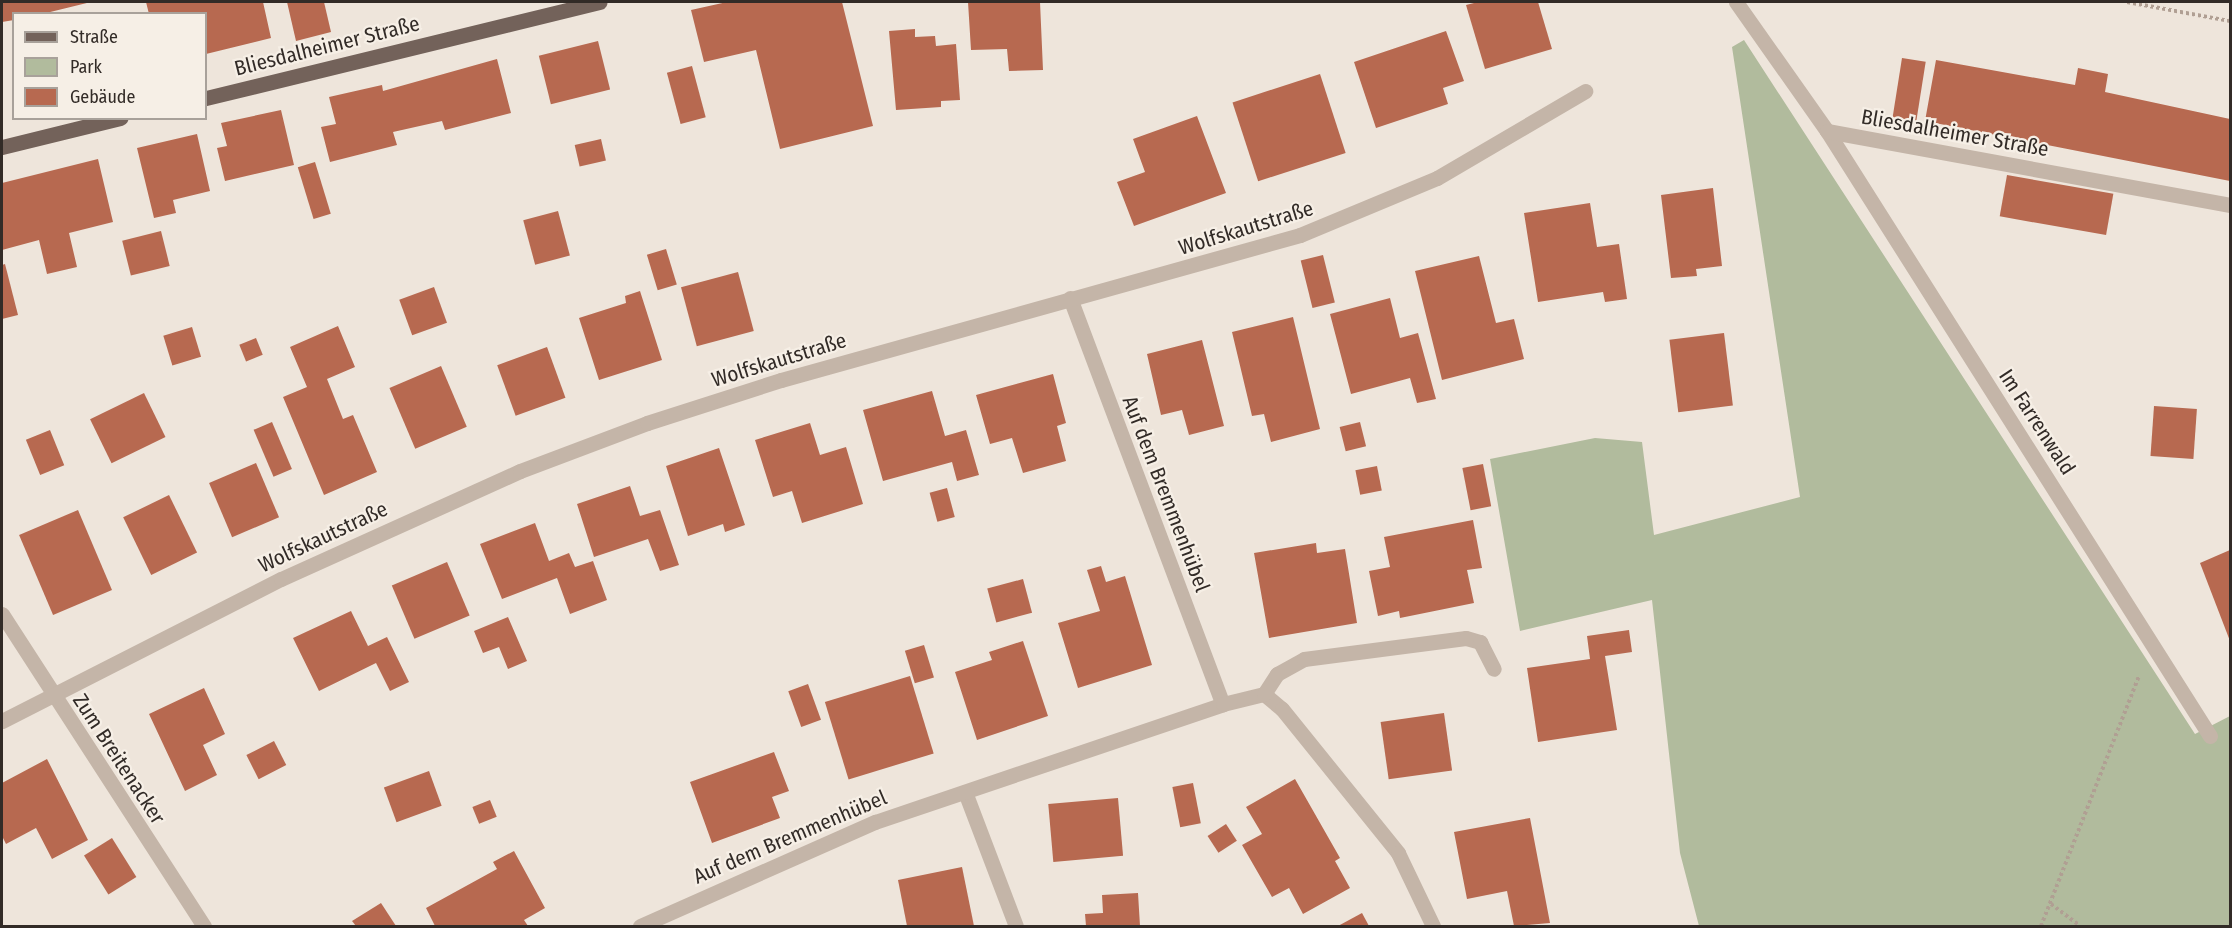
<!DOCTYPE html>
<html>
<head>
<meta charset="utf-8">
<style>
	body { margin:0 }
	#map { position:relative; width:2232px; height:928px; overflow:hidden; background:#eee5db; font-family:"Fira Sans Condensed",sans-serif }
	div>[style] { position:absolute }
	.green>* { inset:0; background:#b1bb9d }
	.building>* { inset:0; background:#b76950; transform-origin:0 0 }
	.path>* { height:4px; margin-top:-2px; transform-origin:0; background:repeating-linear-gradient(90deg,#b09f93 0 3px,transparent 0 6px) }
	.minor>* { height:15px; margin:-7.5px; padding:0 7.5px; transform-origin:7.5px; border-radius:7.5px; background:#c4b5a8 }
	.major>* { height:15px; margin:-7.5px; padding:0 7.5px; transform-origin:7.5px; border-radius:7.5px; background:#73625a }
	span { translate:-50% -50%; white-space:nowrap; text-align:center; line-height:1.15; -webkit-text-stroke:4.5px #f6efe6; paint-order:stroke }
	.street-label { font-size:21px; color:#322b27 }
	.frame { position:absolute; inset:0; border:3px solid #322b27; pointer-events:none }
	.legend { position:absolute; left:12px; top:12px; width:195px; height:108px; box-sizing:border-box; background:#f6efe6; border:2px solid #a8a19a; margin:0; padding:8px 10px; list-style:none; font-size:18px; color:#322b27 }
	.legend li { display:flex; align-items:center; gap:12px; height:30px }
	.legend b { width:30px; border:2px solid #a8a19a }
</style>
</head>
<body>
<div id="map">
	<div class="green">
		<i style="clip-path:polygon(1744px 40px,2195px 734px,2230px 716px,2230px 926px,1699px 926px,1680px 853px,1652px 600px,1520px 631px,1490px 459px,1595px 438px,1642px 442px,1654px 535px,1800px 497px,1732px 47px)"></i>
	</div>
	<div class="building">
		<i style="clip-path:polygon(2px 2px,91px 2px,42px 14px,14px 14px,14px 20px,2px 22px)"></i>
		<i style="clip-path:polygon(146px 2px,263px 2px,271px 38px,206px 54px,206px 14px,149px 14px)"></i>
		<i style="clip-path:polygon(287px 2px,324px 2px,331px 32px,296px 41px)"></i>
		<i style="clip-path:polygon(727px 2px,842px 2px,873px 126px,780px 149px,756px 50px,704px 62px,691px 10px)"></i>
		<i style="clip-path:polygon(968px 2px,1040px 2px,1043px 70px,1009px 71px,1007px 49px,971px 50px)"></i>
		<i style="clip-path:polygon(1478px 2px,1538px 2px,1552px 49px,1485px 69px,1466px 5px)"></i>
		<i style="clip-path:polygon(915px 29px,915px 37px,935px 36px,936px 46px,956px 44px,960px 100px,941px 101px,941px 107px,896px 110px,889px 31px)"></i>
		<i style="clip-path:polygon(1446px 31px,1464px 81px,1443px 88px,1448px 104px,1376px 128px,1354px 62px)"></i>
		<i style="left:598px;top:41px;width:50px;height:61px;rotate:76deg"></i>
		<i style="left:1902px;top:58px;width:24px;height:60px;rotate:9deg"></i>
		<i style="clip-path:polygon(497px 59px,511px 113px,445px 130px,442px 121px,393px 132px,397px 145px,330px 162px,321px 127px,336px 124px,329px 97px,382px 85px,383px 91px)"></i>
		<i style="clip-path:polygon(1936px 60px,2075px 85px,2078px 68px,2108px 74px,2105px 92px,2230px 119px,2230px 181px,1925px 121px)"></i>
		<i style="left:692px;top:66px;width:53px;height:26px;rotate:75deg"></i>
		<i style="left:1320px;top:74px;width:83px;height:92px;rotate:72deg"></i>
		<i style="clip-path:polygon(281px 110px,294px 165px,225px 181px,217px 148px,227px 146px,221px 123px)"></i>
		<i style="clip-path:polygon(1197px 116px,1226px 193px,1134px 226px,1117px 182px,1145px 172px,1133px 139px)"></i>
		<i style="clip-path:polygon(197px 134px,210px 191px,173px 200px,176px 213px,154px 218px,137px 148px)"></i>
		<i style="left:601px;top:139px;width:22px;height:27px;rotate:77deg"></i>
		<i style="clip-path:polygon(98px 159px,113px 222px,69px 233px,77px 267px,47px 274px,39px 240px,2px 250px,2px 183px)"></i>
		<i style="left:315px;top:162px;width:54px;height:18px;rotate:73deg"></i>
		<i style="left:2007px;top:175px;width:108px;height:42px;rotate:10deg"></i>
		<i style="clip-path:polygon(1713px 188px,1722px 266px,1696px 269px,1697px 276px,1671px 278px,1661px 195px)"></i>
		<i style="clip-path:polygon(1590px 203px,1597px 247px,1619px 244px,1627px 299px,1605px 302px,1603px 292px,1538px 302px,1524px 213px)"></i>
		<i style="left:558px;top:211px;width:46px;height:36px;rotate:75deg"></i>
		<i style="left:161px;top:231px;width:36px;height:40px;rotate:76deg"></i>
		<i style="left:666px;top:249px;width:37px;height:20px;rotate:73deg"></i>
		<i style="left:1323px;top:255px;width:49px;height:23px;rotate:76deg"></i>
		<i style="clip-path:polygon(1479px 256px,1496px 323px,1514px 319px,1524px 359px,1442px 380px,1415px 271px)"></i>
		<i style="clip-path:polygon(5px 264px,18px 315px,2px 319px,2px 265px)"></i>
		<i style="left:738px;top:272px;width:61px;height:59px;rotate:75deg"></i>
		<i style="left:434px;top:287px;width:38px;height:37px;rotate:70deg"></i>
		<i style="clip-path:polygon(640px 291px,662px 360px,599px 380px,579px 318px,626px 303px,625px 296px)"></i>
		<i style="clip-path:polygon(1390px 298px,1400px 338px,1418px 333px,1436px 399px,1417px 403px,1410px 378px,1351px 394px,1330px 314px)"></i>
		<i style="clip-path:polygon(1293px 317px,1320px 429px,1271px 442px,1264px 414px,1252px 416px,1232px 332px)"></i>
		<i style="clip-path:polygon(338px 326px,355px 367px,327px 379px,343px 419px,353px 415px,377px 472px,324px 495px,283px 397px,307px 387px,290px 347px)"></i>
		<i style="left:192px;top:327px;width:31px;height:30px;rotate:73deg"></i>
		<i style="left:1724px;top:333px;width:73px;height:55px;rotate:83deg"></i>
		<i style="left:256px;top:338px;width:18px;height:18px;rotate:68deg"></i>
		<i style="clip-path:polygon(1202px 340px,1224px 426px,1189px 435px,1182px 410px,1161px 415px,1147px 354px)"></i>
		<i style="left:547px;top:347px;width:54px;height:53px;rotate:70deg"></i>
		<i style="left:441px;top:366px;width:66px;height:56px;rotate:67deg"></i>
		<i style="clip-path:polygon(1053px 374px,1066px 423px,1057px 426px,1066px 461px,1023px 473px,1012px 438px,990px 444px,976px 395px)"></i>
		<i style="clip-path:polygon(932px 391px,945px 436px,966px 430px,979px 475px,957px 481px,952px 462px,883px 481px,863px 410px)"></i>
		<i style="left:144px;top:393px;width:49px;height:60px;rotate:64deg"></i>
		<i style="left:2154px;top:406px;width:43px;height:50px;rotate:4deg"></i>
		<i style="left:272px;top:422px;width:51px;height:20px;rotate:67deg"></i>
		<i style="left:1360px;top:422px;width:25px;height:21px;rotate:76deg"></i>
		<i style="clip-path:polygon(810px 423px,820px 455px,846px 447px,863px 504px,802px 523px,792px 491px,773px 497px,755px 440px)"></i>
		<i style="left:50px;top:430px;width:38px;height:26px;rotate:68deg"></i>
		<i style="clip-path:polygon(719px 448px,745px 525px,725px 532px,723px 524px,688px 536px,666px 466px)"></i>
		<i style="left:256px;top:463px;width:59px;height:51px;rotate:67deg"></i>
		<i style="left:1483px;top:464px;width:43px;height:21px;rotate:79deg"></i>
		<i style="left:1377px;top:466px;width:25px;height:22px;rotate:79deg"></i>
		<i style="clip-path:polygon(630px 486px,640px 516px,660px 510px,679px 565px,660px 571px,648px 539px,594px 557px,577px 504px)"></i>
		<i style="left:947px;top:488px;width:30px;height:18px;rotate:75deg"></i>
		<i style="left:169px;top:495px;width:64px;height:51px;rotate:64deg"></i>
		<i style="left:78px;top:510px;width:87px;height:64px;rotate:67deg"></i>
		<i style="clip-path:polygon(1473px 520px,1482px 568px,1467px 570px,1474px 603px,1400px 618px,1399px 611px,1378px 616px,1369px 571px,1390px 567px,1384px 537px)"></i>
		<i style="clip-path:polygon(535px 523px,549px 561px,569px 553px,575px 567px,593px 561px,607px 600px,570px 614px,557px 578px,502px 599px,480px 544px)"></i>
		<i style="clip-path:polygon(1316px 543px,1317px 553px,1345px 549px,1357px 623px,1269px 638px,1254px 553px)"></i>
		<i style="clip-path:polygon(2230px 550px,2230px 641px,2200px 563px)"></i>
		<i style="left:447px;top:562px;width:58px;height:60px;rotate:67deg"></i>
		<i style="clip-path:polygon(1101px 566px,1106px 582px,1125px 576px,1152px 665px,1078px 688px,1058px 623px,1100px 611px,1087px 570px)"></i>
		<i style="left:1023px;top:579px;width:35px;height:37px;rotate:75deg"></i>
		<i style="clip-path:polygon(351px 611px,368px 646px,387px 637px,409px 682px,390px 691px,376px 663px,319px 691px,293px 638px)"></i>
		<i style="clip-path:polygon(508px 617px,527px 661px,508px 669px,499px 647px,483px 653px,474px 631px)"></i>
		<i style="clip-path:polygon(1629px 630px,1632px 652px,1605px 656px,1617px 730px,1538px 742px,1527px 668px,1590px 659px,1587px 636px)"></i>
		<i style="clip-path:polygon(1023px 641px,1048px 716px,977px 740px,955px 672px,992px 660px,989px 652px)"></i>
		<i style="left:924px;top:645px;width:34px;height:20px;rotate:73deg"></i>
		<i style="left:910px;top:676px;width:81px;height:89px;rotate:73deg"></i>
		<i style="left:808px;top:684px;width:38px;height:21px;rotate:70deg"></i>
		<i style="clip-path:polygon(204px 688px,225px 734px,203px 745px,217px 775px,185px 791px,149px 714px)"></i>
		<i style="left:1444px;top:713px;width:58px;height:64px;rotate:82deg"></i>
		<i style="left:274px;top:741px;width:27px;height:31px;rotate:63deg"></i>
		<i style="clip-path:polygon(774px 752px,789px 791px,772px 797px,780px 818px,712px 843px,690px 782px)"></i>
		<i style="clip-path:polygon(47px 759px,88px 840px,52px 859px,36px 828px,6px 844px,2px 836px,2px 783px)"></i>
		<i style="left:429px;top:771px;width:37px;height:48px;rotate:70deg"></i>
		<i style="clip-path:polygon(1295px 779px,1340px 858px,1335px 861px,1350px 888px,1303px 914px,1289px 888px,1272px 897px,1242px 845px,1262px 834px,1246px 807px)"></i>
		<i style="left:1193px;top:783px;width:41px;height:21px;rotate:79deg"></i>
		<i style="left:1118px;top:798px;width:58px;height:70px;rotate:85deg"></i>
		<i style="left:490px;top:800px;width:18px;height:19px;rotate:68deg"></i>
		<i style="clip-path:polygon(1530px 818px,1550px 923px,1514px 926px,1507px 891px,1467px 899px,1454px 832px)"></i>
		<i style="left:1226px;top:824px;width:20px;height:22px;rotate:57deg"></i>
		<i style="left:112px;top:838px;width:46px;height:33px;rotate:58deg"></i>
		<i style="clip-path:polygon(514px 851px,545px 908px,524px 920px,528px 926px,435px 926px,426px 908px,497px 869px,493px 862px)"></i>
		<i style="clip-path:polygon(962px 867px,974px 926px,907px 926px,898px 880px)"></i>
		<i style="clip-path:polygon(1138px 893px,1140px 926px,1086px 926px,1085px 914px,1103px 913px,1102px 895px)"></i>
		<i style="clip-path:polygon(381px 903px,396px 926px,356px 926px,352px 921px)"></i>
		<i style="clip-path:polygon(1362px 913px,1369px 926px,1338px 926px)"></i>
	</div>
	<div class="path">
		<i style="left:2127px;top:2px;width:105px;rotate:10.5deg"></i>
		<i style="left:2051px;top:904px;width:36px;rotate:37deg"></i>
		<i style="left:2041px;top:926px;width:269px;rotate:-68.6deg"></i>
	</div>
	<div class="minor">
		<i style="left:1736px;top:2px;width:158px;rotate:54.8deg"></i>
		<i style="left:1827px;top:131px;width:716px;rotate:57.66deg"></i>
		<i style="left:1827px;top:131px;width:410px;rotate:10.4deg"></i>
		<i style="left:1070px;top:298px;width:434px;rotate:69.4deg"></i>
		<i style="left:2px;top:614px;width:372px;rotate:57.1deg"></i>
		<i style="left:1264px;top:694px;width:23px;rotate:40deg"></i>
		<i style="left:1282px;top:709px;width:185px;rotate:51.1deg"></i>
		<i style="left:1398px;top:853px;width:81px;rotate:64.4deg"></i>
		<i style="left:2px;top:721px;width:313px;rotate:-27deg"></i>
		<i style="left:281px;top:579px;width:262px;rotate:-24.3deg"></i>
		<i style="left:520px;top:471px;width:136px;rotate:-20.7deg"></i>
		<i style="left:647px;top:423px;width:141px;rotate:-17.8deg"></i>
		<i style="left:781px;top:380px;width:539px;rotate:-15.61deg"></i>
		<i style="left:1300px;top:235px;width:148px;rotate:-22.6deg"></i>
		<i style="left:1437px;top:178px;width:172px;rotate:-30.4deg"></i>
		<i style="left:965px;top:792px;width:143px;rotate:69.2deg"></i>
		<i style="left:640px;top:926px;width:257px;rotate:-23.9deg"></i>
		<i style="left:875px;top:822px;width:367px;rotate:-18.7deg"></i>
		<i style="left:1223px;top:704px;width:42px;rotate:-13.7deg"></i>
		<i style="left:1264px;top:694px;width:24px;rotate:-57deg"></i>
		<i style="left:1277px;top:674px;width:31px;rotate:-29deg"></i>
		<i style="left:1304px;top:659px;width:163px;rotate:-7.4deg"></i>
		<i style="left:1466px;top:638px;width:15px;rotate:16deg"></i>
		<i style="left:1480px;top:642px;width:30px;rotate:63deg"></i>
	</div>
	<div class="major">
		<i style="left:206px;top:98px;width:405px;rotate:-13.7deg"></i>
		<i style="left:2px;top:147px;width:122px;rotate:-13.8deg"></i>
	</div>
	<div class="street-label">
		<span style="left:327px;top:46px;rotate:-14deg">Bliesdalheimer Straße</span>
		<span style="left:1955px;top:133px;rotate:10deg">Bliesdalheimer Straße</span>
		<span style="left:1246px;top:228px;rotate:-17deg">Wolfskautstraße</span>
		<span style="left:779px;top:360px;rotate:-17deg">Wolfskautstraße</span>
		<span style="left:2037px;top:422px;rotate:57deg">Im Farrenwald</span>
		<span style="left:1166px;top:494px;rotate:69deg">Auf dem Bremmenhübel</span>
		<span style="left:323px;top:537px;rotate:-25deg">Wolfskautstraße</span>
		<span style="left:119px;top:759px;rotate:57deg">Zum Breitenacker</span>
		<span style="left:790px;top:837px;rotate:-23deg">Auf dem Bremmenhübel</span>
	</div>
	<div class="frame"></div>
	<ul class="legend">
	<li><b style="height:8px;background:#73625a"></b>Straße</li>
	<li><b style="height:16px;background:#b1bb9d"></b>Park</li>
	<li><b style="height:16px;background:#b76950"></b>Gebäude</li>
	</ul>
</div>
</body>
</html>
